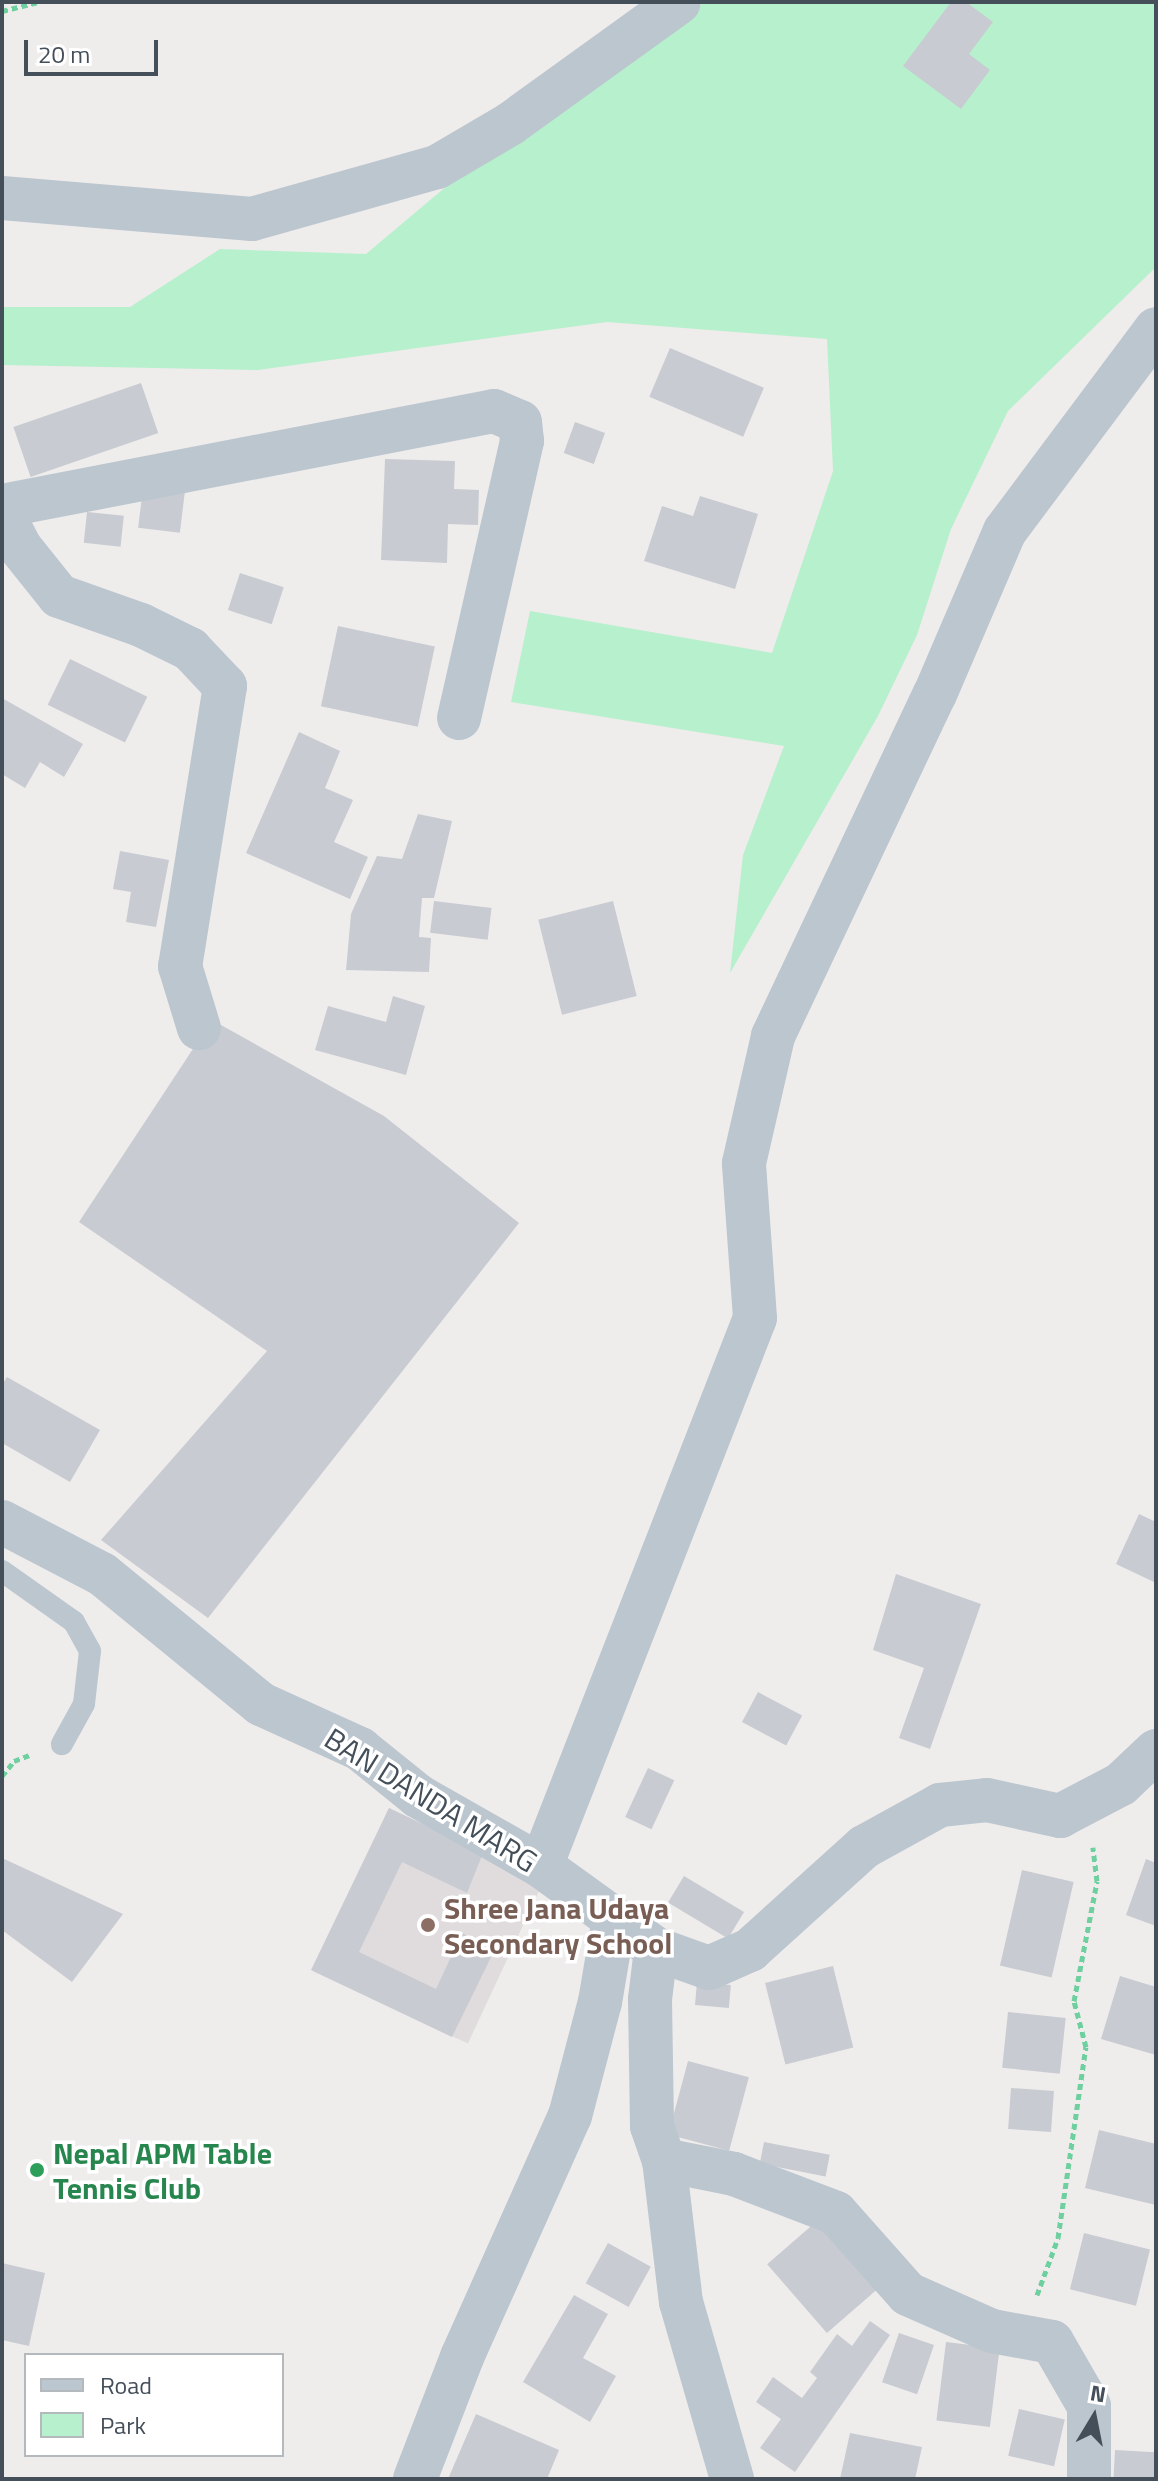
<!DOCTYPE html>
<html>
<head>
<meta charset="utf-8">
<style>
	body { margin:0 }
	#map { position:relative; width:1158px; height:2481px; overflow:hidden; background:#efecec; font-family:"Titillium Web",sans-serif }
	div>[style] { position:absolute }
	.education>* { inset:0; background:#e0dcde; transform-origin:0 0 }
	.green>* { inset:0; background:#b7f0cd }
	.building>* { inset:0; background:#c8cbd1; transform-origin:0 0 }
	.path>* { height:5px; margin-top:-2.5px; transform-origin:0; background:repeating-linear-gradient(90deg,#6ecf9f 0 6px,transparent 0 10px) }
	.service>* { height:22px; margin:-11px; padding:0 11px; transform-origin:11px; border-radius:11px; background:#bcc6cf }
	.minor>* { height:44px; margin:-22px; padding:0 22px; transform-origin:22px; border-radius:22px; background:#bcc6cf }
	.dots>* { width:22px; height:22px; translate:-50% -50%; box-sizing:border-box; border:4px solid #fff; border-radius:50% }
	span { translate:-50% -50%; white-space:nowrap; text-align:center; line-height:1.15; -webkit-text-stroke:7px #fff; paint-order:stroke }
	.street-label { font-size:30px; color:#444f5a }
	.education-label { font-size:30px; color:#785e54; font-weight:700 }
	.left { translate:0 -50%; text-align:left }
	.leisure-label { font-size:30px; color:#27864d; font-weight:700 }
	.frame { position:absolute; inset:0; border:4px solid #444f5a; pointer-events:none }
	.legend { position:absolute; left:24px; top:2353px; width:260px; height:104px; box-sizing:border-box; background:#fff; border:2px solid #b4b9bd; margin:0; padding:10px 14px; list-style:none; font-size:24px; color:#444f5a }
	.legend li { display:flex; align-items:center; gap:16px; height:40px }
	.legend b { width:40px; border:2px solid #b4b9bd }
	.north { position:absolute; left:1054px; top:2377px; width:80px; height:80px; -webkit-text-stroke:6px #fff; paint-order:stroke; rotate:10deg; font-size:22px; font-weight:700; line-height:32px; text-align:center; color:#444f5a }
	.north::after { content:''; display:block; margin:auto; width:28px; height:36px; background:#444f5a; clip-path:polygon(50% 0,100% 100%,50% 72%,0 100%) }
	.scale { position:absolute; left:24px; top:40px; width:134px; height:36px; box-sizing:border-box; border:4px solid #444f5a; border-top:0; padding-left:10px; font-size:24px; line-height:28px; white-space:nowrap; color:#444f5a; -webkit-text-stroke:6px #fff; paint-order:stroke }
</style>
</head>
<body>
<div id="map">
	<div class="education">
		<i style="left:389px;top:1808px;width:171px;height:180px;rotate:25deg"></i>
	</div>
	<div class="green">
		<i style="clip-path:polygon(704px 2px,1156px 2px,1156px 267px,1008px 411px,951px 529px,917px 635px,878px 716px,730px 973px,743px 855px,784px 746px,511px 702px,530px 611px,772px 653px,833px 471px,827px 339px,607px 322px,258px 370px,2px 365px,2px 307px,130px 307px,220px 249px,366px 254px,511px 132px,683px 23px)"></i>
	</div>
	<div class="building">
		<i style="clip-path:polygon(951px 2px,966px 2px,993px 22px,969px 54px,990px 70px,961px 109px,903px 66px)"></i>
		<i style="left:670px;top:348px;width:102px;height:53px;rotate:23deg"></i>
		<i style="left:141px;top:383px;width:53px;height:135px;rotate:71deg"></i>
		<i style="left:575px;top:422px;width:32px;height:33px;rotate:20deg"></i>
		<i style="clip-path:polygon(385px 459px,455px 461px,454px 489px,479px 490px,478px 525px,448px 524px,447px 563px,381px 560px)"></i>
		<i style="left:144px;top:480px;width:42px;height:48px;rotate:7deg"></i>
		<i style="clip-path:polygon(700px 496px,758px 514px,735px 589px,644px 561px,662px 506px,693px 516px)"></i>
		<i style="left:87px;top:512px;width:37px;height:31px;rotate:6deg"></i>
		<i style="left:240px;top:573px;width:46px;height:39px;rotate:18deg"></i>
		<i style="left:338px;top:626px;width:99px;height:82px;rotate:12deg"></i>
		<i style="left:70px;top:659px;width:86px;height:51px;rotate:26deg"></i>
		<i style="clip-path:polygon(2px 698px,83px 744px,64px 777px,40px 762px,25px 788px,2px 774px)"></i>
		<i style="clip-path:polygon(299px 732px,340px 751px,325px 788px,353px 800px,334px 842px,368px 857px,350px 899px,246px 853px)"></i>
		<i style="clip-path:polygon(418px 814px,452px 821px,434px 898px,422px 898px,419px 937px,431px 938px,429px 972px,346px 970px,351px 914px,377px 856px,402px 859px)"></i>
		<i style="clip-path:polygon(120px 851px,169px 860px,156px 927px,126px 922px,131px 892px,113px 889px)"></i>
		<i style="left:434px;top:901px;width:58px;height:32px;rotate:7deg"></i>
		<i style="left:613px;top:901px;width:98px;height:77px;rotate:76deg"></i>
		<i style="clip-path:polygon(393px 996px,425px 1006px,406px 1075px,315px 1050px,328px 1006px,386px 1022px)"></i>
		<i style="clip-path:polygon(212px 1020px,384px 1116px,519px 1223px,208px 1618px,101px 1540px,267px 1351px,79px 1222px)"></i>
		<i style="clip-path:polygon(7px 1377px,100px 1430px,70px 1482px,2px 1443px,2px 1385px)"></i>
		<i style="clip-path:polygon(1139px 1514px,1156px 1522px,1156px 1583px,1116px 1564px)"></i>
		<i style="clip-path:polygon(896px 1574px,981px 1604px,930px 1749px,899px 1738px,924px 1668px,873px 1650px)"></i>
		<i style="left:758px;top:1692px;width:50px;height:34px;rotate:28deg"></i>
		<i style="left:648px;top:1768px;width:29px;height:54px;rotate:25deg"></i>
		<i style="clip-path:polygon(389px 1808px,483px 1853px,467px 1893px,402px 1862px,359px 1952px,436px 1989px,462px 1933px,495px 1949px,452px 2037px,311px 1970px)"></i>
		<i style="clip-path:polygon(2px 1858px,123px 1914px,72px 1982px,2px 1930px)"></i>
		<i style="clip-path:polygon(1146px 1859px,1156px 1863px,1156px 1926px,1126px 1915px)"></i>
		<i style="left:1022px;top:1870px;width:53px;height:98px;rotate:13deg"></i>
		<i style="left:684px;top:1876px;width:70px;height:31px;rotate:31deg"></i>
		<i style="left:833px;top:1966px;width:84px;height:70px;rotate:76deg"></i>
		<i style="clip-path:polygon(1120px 1976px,1156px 1987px,1156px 2055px,1101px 2039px)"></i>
		<i style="left:697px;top:1982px;width:34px;height:23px;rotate:5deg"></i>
		<i style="left:1008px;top:2012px;width:58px;height:56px;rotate:6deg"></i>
		<i style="left:688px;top:2061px;width:63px;height:76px;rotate:15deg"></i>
		<i style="left:1011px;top:2088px;width:43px;height:41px;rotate:4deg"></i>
		<i style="clip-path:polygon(1099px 2130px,1156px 2144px,1156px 2205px,1085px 2188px)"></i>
		<i style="left:764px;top:2142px;width:67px;height:22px;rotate:11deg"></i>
		<i style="left:817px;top:2221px;width:91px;height:66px;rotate:49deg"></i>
		<i style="left:1084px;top:2233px;width:68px;height:58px;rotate:14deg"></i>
		<i style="left:608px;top:2243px;width:49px;height:46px;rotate:29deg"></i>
		<i style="clip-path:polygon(2px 2263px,45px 2273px,29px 2346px,2px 2340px)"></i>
		<i style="clip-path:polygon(574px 2295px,608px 2314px,583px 2358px,616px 2376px,590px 2422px,523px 2382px)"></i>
		<i style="clip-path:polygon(870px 2321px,890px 2335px,795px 2472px,760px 2448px,781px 2419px,756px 2402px,773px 2377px,802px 2398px,817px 2378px,810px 2372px,837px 2334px,852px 2346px)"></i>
		<i style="left:899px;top:2333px;width:37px;height:52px;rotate:19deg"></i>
		<i style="left:946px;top:2342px;width:54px;height:79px;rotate:7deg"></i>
		<i style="left:1019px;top:2409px;width:47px;height:48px;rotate:13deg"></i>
		<i style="clip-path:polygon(476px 2414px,559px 2450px,547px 2479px,448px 2479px)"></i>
		<i style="clip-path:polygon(850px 2433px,922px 2447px,915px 2479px,840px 2479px)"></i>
		<i style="left:1115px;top:2450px;width:41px;height:29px;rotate:3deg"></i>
	</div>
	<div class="path">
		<i style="left:2px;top:11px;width:38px;rotate:-14deg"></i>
		<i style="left:2px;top:1776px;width:19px;rotate:-51deg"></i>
		<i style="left:14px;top:1761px;width:19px;rotate:-21deg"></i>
		<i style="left:1037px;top:2295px;width:61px;rotate:-69.8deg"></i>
		<i style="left:1058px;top:2238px;width:193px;rotate:-81.7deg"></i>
		<i style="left:1086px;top:2047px;width:48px;rotate:-104.6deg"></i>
		<i style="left:1074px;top:2001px;width:122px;rotate:-79.1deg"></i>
		<i style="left:1097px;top:1881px;width:34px;rotate:-97deg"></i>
	</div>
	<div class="service">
		<i style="left:2px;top:1571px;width:88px;rotate:35.3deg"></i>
		<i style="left:74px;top:1622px;width:33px;rotate:61deg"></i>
		<i style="left:90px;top:1651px;width:53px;rotate:96.5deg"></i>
		<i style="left:84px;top:1704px;width:46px;rotate:118.8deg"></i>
	</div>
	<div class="minor">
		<i style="left:2px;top:198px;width:251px;rotate:4.8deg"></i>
		<i style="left:252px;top:219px;width:192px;rotate:-15.7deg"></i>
		<i style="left:437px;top:167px;width:85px;rotate:-30.5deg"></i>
		<i style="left:510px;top:124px;width:208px;rotate:-35.8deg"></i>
		<i style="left:2px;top:506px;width:501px;rotate:-10.93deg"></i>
		<i style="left:494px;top:411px;width:28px;rotate:23deg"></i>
		<i style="left:520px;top:422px;width:19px;rotate:84deg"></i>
		<i style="left:522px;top:441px;width:284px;rotate:102.8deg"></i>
		<i style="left:2px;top:512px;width:38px;rotate:63deg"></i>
		<i style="left:19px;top:546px;width:64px;rotate:51.3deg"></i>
		<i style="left:59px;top:596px;width:87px;rotate:19.5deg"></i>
		<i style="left:141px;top:625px;width:55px;rotate:26.1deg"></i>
		<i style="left:190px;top:649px;width:51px;rotate:46.6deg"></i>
		<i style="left:225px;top:686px;width:284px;rotate:99.1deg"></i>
		<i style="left:180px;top:966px;width:65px;rotate:73deg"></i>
		<i style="left:2px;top:1522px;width:113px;rotate:27.5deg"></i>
		<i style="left:102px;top:1574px;width:205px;rotate:39.3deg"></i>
		<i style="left:261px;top:1704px;width:109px;rotate:24.4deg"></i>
		<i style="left:360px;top:1749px;width:75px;rotate:39deg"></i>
		<i style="left:418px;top:1796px;width:142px;rotate:29.6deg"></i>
		<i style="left:541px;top:1866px;width:142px;rotate:35.8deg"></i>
		<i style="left:656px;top:1949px;width:56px;rotate:19.7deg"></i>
		<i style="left:709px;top:1968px;width:45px;rotate:-23.7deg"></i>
		<i style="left:750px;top:1950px;width:154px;rotate:-42.1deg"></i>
		<i style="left:864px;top:1847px;width:87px;rotate:-28.9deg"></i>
		<i style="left:940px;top:1805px;width:47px;rotate:-6.1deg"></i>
		<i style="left:987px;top:1800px;width:75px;rotate:12.4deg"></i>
		<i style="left:1060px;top:1816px;width:69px;rotate:-27.7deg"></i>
		<i style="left:1121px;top:1784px;width:48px;rotate:-43.3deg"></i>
		<i style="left:541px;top:1866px;width:588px;rotate:-68.67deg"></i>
		<i style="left:755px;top:1318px;width:155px;rotate:-94.1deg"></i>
		<i style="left:744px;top:1163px;width:130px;rotate:-77.1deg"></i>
		<i style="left:773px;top:1036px;width:378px;rotate:-64.7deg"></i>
		<i style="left:935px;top:694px;width:177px;rotate:-66.8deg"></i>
		<i style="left:1005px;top:531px;width:252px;rotate:-53.2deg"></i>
		<i style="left:656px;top:1949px;width:50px;rotate:96.8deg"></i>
		<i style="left:650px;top:1999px;width:127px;rotate:89.1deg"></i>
		<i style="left:652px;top:2126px;width:36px;rotate:71deg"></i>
		<i style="left:664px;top:2160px;width:143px;rotate:83.2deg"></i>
		<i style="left:681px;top:2302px;width:184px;rotate:73.9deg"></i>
		<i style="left:664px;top:2160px;width:71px;rotate:11.3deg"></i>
		<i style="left:734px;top:2174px;width:109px;rotate:20.9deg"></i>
		<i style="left:836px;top:2213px;width:108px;rotate:48.4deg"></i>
		<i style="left:908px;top:2294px;width:92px;rotate:23.8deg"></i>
		<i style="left:992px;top:2331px;width:61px;rotate:10.4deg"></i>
		<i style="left:1052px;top:2342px;width:74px;rotate:60deg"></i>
		<i style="left:1089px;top:2406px;width:73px;rotate:90deg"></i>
		<i style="left:415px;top:2479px;width:131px;rotate:-68.9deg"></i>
		<i style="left:462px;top:2357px;width:264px;rotate:-65.9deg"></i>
		<i style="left:570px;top:2116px;width:118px;rotate:-75.3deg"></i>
		<i style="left:600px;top:2002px;width:84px;rotate:-80.4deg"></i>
	</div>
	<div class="dots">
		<i style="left:428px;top:1925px;background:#8d6e63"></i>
		<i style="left:37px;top:2170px;background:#2e9e5b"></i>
	</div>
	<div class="street-label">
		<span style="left:431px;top:1800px;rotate:32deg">BAN DANDA MARG</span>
	</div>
	<div class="education-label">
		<span class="left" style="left:444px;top:1925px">Shree Jana Udaya<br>Secondary School</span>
	</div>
	<div class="leisure-label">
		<span class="left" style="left:53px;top:2170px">Nepal APM Table<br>Tennis Club</span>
	</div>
	<div class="frame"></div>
	<ul class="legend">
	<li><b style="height:10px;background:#bcc6cf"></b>Road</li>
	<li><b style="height:22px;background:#b7f0cd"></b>Park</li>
	</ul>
	<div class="north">N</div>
	<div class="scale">20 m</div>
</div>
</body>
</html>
